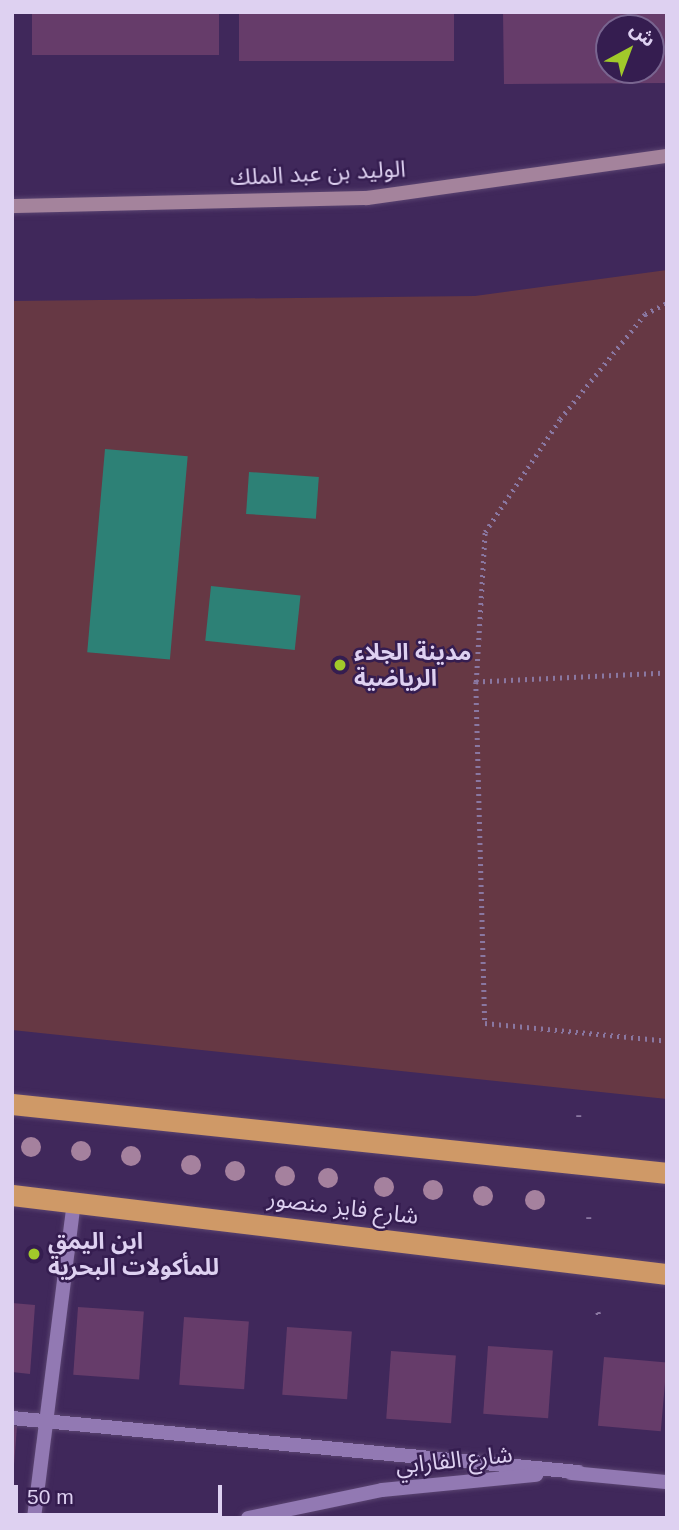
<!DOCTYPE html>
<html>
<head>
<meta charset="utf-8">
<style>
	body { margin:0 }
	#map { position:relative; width:679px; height:1530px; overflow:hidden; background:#40285b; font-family:Helvetica,"Noto Sans Arabic",sans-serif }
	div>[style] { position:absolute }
	.green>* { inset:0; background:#663844 }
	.water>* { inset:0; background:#2d8176; transform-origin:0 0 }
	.building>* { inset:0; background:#663c6a; transform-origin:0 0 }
	.path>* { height:4.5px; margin-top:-2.25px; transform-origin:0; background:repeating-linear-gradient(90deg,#8a77a1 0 2px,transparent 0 7px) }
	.roads { filter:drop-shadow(0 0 2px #5a4471) drop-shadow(0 0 2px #5a4471) }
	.street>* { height:14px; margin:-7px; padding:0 7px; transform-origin:7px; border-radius:7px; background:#9279b3 }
	.secondary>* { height:14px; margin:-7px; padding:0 7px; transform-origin:7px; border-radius:7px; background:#a4839c }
	.highway>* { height:21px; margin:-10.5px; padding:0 10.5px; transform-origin:10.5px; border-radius:10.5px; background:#cf9967 }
	.trees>* { width:20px; height:20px; margin:-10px; border-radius:50%; background:#a5819e }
	.dots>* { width:19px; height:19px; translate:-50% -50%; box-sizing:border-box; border:4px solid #351d50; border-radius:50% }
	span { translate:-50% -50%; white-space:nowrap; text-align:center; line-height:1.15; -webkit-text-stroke:5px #351d50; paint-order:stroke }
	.street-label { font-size:23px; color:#ded1f1 }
	.poi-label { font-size:23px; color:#ded1f1; font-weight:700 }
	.left { translate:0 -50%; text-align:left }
	.frame { position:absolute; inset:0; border:14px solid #ded1f1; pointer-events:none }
	.north { position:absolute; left:595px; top:14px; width:70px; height:70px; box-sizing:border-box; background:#351d50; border:2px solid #796590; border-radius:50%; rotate:41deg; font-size:19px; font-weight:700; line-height:28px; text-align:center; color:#ded1f1 }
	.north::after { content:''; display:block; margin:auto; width:24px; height:32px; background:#a1c92a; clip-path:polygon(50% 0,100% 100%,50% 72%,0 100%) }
	.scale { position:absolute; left:14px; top:1485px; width:208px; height:32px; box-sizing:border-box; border:4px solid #ded1f1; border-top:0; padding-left:9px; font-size:21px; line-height:24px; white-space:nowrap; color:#ded1f1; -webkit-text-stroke:5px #351d50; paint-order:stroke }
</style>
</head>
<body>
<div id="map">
	<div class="green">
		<i style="clip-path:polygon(667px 270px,667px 1099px,12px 1030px,12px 301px,475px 296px)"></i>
	</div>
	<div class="water">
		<i style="left:105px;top:449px;width:83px;height:204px;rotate:5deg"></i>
		<i style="left:249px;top:472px;width:70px;height:42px;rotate:4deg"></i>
		<i style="left:211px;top:586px;width:90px;height:55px;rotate:6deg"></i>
	</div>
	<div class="building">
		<i style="left:32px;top:12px;width:187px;height:43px"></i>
		<i style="left:239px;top:12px;width:215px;height:49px"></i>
		<i style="clip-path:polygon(evenodd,503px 12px,667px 12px,667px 83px,504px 84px,503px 12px,609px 28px,651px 28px,651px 70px,609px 70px,609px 28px)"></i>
		<i style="clip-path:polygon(12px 1303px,35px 1305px,30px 1374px,12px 1372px)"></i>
		<i style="left:78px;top:1307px;width:66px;height:68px;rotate:4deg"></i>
		<i style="left:184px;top:1317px;width:65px;height:68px;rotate:4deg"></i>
		<i style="left:287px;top:1327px;width:65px;height:68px;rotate:4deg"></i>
		<i style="left:488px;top:1346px;width:65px;height:68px;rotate:4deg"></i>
		<i style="left:391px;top:1351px;width:65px;height:68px;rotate:4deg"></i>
		<i style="left:604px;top:1357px;width:63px;height:69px;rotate:5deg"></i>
		<i style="clip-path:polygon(12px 1425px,17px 1426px,14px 1465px,12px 1465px)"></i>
	</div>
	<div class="path">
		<i style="left:667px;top:673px;width:191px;rotate:177.3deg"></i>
		<i style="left:476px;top:682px;width:341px;rotate:88.5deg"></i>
		<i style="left:485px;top:1023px;width:183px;rotate:5.6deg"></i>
		<i style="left:476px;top:682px;width:150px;rotate:-86.6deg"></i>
		<i style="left:485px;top:532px;width:136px;rotate:-56.4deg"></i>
		<i style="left:560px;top:419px;width:135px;rotate:-51deg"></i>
		<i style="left:645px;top:314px;width:25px;rotate:-27deg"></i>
		<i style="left:579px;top:1115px;width:2px;rotate:90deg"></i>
		<i style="left:589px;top:1217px;width:4px;rotate:90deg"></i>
		<i style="left:598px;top:1312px;width:3px;rotate:72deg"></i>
	</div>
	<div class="roads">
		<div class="street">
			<i style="left:12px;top:1418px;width:569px;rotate:5.45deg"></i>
			<i style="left:571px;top:1473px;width:96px;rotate:5.4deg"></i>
			<i style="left:34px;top:1518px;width:320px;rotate:-82.8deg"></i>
			<i style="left:248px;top:1518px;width:137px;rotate:-11.8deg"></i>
			<i style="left:382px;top:1490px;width:155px;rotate:-5.6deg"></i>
		</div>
		<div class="secondary">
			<i style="left:12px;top:206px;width:355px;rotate:-1.3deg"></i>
			<i style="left:367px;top:198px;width:303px;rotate:-8deg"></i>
		</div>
		<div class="highway">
			<i style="left:12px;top:1104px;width:659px;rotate:6.01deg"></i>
			<i style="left:12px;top:1195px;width:660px;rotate:6.88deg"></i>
		</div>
	</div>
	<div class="trees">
		<i style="left:31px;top:1147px"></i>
		<i style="left:81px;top:1151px"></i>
		<i style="left:131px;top:1156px"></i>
		<i style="left:191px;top:1165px"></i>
		<i style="left:235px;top:1171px"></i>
		<i style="left:285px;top:1176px"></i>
		<i style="left:328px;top:1178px"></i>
		<i style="left:384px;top:1187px"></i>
		<i style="left:433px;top:1190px"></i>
		<i style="left:483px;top:1196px"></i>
		<i style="left:535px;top:1200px"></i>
	</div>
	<div class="dots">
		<i style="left:340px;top:665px;background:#a1c92a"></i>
		<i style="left:34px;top:1254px;background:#a1c92a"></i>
	</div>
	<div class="street-label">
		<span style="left:318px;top:173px;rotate:-3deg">الوليد بن عبد الملك</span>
		<span style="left:343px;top:1207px;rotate:7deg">شارع فايز منصور</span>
		<span style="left:454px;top:1460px;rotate:-6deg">شارع الفارابي</span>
	</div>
	<div class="poi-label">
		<span class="left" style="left:354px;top:665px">مدينة الجلاء<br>الرياضية</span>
		<span class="left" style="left:48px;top:1254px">ابن اليمق<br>للمأكولات البحرية</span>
	</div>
	<div class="frame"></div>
	<div class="north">ش</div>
	<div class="scale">50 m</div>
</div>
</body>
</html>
